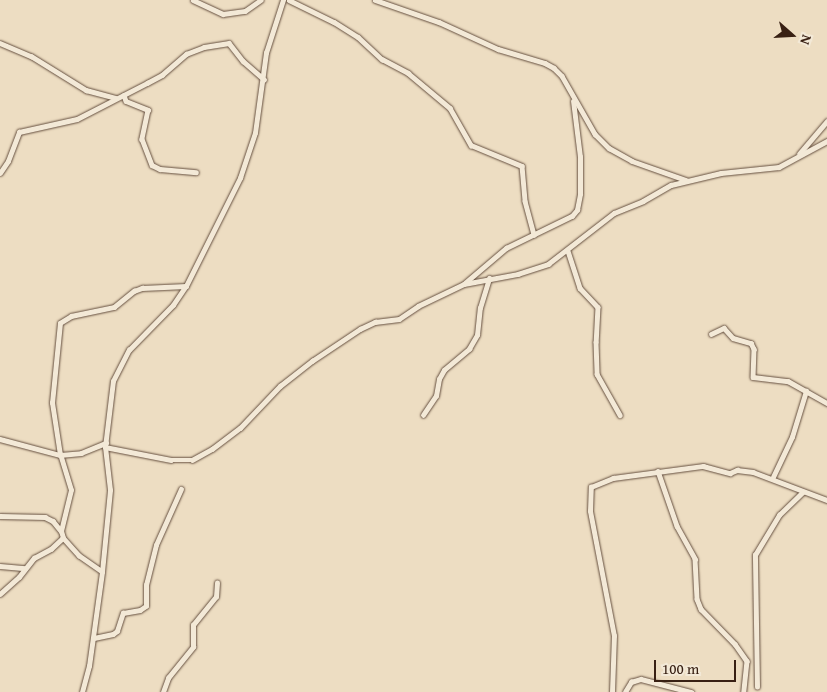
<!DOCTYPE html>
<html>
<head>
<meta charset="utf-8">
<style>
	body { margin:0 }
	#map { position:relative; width:827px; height:692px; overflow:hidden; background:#edddc2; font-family:"Gentium Book Plus",serif }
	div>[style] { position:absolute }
	.roads { filter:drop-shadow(0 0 1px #654f3f) drop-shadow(0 0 1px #654f3f) }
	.minor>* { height:4.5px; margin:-2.25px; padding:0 2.25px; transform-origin:2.25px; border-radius:2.25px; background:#f3e9d7 }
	span { translate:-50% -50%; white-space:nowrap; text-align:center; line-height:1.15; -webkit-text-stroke:4px #f3e9d7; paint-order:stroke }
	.north { position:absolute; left:767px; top:10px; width:50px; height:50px; -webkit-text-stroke:4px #f3e9d7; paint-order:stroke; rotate:109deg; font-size:14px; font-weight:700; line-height:20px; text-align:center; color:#382013 }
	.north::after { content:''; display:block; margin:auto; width:18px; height:22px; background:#382013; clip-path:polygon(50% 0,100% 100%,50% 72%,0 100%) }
	.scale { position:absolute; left:654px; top:660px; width:82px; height:22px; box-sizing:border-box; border:2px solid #382013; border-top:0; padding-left:6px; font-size:15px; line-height:18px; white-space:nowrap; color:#382013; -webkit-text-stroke:4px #f3e9d7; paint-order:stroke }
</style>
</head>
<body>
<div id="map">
	<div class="roads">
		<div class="minor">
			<i style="left:193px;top:0;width:33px;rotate:25deg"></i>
			<i style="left:223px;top:14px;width:22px;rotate:-8deg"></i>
			<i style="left:245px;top:11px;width:19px;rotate:-35deg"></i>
			<i style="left:289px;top:0;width:50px;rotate:26.1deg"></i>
			<i style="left:334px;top:22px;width:28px;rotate:32deg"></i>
			<i style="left:358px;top:37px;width:33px;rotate:43deg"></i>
			<i style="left:382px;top:59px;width:30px;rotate:28deg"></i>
			<i style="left:408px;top:73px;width:55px;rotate:39.8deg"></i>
			<i style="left:450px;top:108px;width:43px;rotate:60.4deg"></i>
			<i style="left:471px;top:145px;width:55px;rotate:22.4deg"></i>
			<i style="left:522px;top:166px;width:35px;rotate:85deg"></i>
			<i style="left:525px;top:201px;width:35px;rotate:75deg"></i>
			<i style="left:375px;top:0;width:68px;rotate:19deg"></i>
			<i style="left:439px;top:22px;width:65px;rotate:24.6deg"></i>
			<i style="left:498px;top:49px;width:49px;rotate:16.6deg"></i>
			<i style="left:545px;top:63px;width:10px;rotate:29deg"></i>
			<i style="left:554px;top:68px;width:11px;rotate:45deg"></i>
			<i style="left:562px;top:76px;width:67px;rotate:60.4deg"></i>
			<i style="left:595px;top:134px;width:20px;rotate:45deg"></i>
			<i style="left:609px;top:148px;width:26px;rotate:29deg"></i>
			<i style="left:632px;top:161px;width:57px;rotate:19.4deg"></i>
			<i style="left:0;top:43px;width:34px;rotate:23deg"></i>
			<i style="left:31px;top:56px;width:65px;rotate:31.7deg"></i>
			<i style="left:86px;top:90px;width:31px;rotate:15deg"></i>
			<i style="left:124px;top:95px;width:6px;rotate:72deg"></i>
			<i style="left:126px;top:101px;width:24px;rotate:22deg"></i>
			<i style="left:148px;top:110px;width:30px;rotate:102deg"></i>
			<i style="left:142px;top:139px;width:28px;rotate:69deg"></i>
			<i style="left:152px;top:165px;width:9px;rotate:27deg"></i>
			<i style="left:160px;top:169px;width:36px;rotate:5deg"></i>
			<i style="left:799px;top:154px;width:43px;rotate:-49.7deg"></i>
			<i style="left:0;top:173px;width:14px;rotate:-56deg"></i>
			<i style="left:8px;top:161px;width:31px;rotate:-69deg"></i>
			<i style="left:19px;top:132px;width:59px;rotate:-12.6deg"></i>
			<i style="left:77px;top:119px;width:79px;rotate:-27.2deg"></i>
			<i style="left:147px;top:83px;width:17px;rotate:-28deg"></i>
			<i style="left:162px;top:75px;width:32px;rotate:-41deg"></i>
			<i style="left:186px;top:54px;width:19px;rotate:-21deg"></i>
			<i style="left:204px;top:47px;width:25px;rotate:-9deg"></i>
			<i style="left:229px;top:43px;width:23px;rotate:52deg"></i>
			<i style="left:243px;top:61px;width:28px;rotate:41deg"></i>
			<i style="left:568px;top:251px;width:39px;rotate:72deg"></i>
			<i style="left:580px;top:288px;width:26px;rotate:47deg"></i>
			<i style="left:598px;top:307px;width:35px;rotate:93deg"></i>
			<i style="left:596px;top:342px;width:32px;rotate:88deg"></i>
			<i style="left:597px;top:374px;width:47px;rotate:60.7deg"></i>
			<i style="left:465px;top:283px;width:54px;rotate:-40.5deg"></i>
			<i style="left:506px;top:248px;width:73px;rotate:-25.9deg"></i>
			<i style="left:572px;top:216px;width:8px;rotate:-50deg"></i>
			<i style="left:577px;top:210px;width:16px;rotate:-79deg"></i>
			<i style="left:580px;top:194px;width:37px;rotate:-90deg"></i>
			<i style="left:580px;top:157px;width:56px;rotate:-97.1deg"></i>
			<i style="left:711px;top:334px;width:14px;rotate:-25deg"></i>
			<i style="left:724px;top:328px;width:13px;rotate:48deg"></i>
			<i style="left:733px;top:338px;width:19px;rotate:16deg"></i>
			<i style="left:751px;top:343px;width:7px;rotate:63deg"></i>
			<i style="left:754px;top:349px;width:28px;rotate:92deg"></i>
			<i style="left:753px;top:377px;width:35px;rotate:7deg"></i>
			<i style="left:788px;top:381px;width:45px;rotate:29.4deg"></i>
			<i style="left:423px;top:415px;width:23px;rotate:-56deg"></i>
			<i style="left:436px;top:396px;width:17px;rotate:-80deg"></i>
			<i style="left:439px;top:379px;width:10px;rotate:-61deg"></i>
			<i style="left:444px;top:370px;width:33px;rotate:-40deg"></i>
			<i style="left:469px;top:349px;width:16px;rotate:-60deg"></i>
			<i style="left:477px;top:335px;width:27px;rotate:-84deg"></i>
			<i style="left:480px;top:308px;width:31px;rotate:-73deg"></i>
			<i style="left:0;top:439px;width:62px;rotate:14.9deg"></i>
			<i style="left:60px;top:455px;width:21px;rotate:-5deg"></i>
			<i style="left:81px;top:453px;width:27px;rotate:-22deg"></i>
			<i style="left:105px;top:447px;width:67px;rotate:11.1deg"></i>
			<i style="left:171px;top:460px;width:21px"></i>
			<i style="left:192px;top:460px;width:23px;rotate:-29deg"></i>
			<i style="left:212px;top:449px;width:35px;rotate:-37deg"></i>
			<i style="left:240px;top:428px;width:58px;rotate:-46.4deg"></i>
			<i style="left:280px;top:386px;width:41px;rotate:-38deg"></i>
			<i style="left:312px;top:361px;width:58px;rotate:-33.7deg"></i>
			<i style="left:360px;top:329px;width:17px;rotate:-25deg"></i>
			<i style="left:375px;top:322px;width:24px;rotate:-7deg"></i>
			<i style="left:399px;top:319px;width:23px;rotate:-34deg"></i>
			<i style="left:418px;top:306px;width:51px;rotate:-25.6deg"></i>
			<i style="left:464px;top:284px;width:55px;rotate:-10.5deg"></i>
			<i style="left:518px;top:274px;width:32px;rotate:-18deg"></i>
			<i style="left:548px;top:264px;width:83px;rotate:-37.7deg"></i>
			<i style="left:614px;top:213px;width:31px;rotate:-22deg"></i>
			<i style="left:643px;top:201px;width:32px;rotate:-30deg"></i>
			<i style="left:671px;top:185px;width:51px;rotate:-13.5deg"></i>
			<i style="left:721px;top:173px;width:58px;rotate:-5.9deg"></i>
			<i style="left:779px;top:167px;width:55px;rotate:-28.4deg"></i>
			<i style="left:658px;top:471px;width:58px;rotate:70.9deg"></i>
			<i style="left:677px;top:526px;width:38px;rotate:61deg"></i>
			<i style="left:695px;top:559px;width:40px;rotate:87.1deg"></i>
			<i style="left:697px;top:599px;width:11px;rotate:68deg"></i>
			<i style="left:701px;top:609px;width:49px;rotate:45.8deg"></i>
			<i style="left:735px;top:644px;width:21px;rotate:55deg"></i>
			<i style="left:747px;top:661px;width:31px;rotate:96deg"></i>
			<i style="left:773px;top:477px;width:44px;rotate:-64.6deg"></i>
			<i style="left:792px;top:437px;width:48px;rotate:-73.1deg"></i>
			<i style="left:0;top:516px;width:45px;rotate:1.3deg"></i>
			<i style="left:45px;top:517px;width:9px;rotate:27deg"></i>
			<i style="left:53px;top:521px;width:13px;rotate:51deg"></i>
			<i style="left:0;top:566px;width:25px;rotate:5deg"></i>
			<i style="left:102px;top:572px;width:28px;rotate:-145deg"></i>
			<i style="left:79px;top:556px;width:24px;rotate:-132deg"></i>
			<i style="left:63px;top:538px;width:7px;rotate:-106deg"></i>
			<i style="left:61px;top:531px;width:42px;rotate:-76.3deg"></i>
			<i style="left:71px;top:490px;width:37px;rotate:-107deg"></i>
			<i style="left:60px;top:455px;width:53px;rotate:-98.7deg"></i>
			<i style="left:52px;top:403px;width:80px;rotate:-84.3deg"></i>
			<i style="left:60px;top:323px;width:13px;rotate:-32deg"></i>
			<i style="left:71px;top:316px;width:44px;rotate:-11.8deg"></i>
			<i style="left:114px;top:307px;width:26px;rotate:-39deg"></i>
			<i style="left:134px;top:291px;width:9px;rotate:-21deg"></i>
			<i style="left:142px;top:288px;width:44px;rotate:-2.6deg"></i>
			<i style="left:0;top:594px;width:25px;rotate:-42deg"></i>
			<i style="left:19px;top:577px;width:24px;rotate:-52deg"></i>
			<i style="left:34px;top:558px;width:19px;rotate:-28deg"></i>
			<i style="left:51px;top:549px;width:16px;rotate:-43deg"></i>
			<i style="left:94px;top:638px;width:19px;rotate:-12deg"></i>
			<i style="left:113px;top:634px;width:5px;rotate:-37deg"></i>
			<i style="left:117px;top:631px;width:19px;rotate:-72deg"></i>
			<i style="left:123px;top:613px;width:17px;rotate:-10deg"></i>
			<i style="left:140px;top:610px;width:7px;rotate:-34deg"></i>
			<i style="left:146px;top:606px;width:21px;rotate:-90deg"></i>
			<i style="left:146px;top:585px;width:41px;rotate:-76deg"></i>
			<i style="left:156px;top:545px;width:61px;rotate:-65.9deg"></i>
			<i style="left:757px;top:687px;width:132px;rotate:-90.9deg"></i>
			<i style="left:755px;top:555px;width:47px;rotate:-59deg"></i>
			<i style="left:779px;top:515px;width:33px;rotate:-44deg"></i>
			<i style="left:82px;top:692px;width:27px;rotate:-75deg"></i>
			<i style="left:89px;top:666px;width:95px;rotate:-82.1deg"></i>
			<i style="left:102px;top:572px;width:82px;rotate:-84.4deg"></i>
			<i style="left:110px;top:490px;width:43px;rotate:-96.6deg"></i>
			<i style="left:105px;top:447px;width:66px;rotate:-83.1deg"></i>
			<i style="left:113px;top:381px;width:35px;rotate:-63deg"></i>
			<i style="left:129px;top:350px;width:63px;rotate:-45.6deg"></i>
			<i style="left:173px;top:305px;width:23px;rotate:-56deg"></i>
			<i style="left:186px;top:286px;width:121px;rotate:-63.4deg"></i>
			<i style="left:240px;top:178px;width:47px;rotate:-71.6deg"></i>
			<i style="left:255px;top:133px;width:81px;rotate:-82.2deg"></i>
			<i style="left:266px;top:53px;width:56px;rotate:-72.2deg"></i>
			<i style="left:163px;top:692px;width:15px;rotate:-70deg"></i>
			<i style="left:168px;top:678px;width:40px;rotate:-51deg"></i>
			<i style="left:193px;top:647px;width:22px;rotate:-90deg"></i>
			<i style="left:193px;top:625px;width:36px;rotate:-51deg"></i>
			<i style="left:216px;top:597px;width:14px;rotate:-86deg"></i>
			<i style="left:612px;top:692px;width:56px;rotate:-88deg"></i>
			<i style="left:614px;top:636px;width:127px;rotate:-100.9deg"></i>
			<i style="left:590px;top:511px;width:24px;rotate:-88deg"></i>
			<i style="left:591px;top:487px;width:24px;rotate:-22deg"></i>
			<i style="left:613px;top:478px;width:91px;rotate:-7.6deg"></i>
			<i style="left:703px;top:466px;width:28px;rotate:15deg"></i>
			<i style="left:730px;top:473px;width:8px;rotate:-23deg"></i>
			<i style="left:737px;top:470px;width:16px;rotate:7deg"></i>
			<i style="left:753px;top:472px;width:79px;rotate:20.7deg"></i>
			<i style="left:625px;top:692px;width:12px;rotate:-59deg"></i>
			<i style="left:631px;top:682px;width:10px;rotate:-17deg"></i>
			<i style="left:641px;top:679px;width:52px;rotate:14.6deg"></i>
		</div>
	</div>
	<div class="north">N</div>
	<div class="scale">100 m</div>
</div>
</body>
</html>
